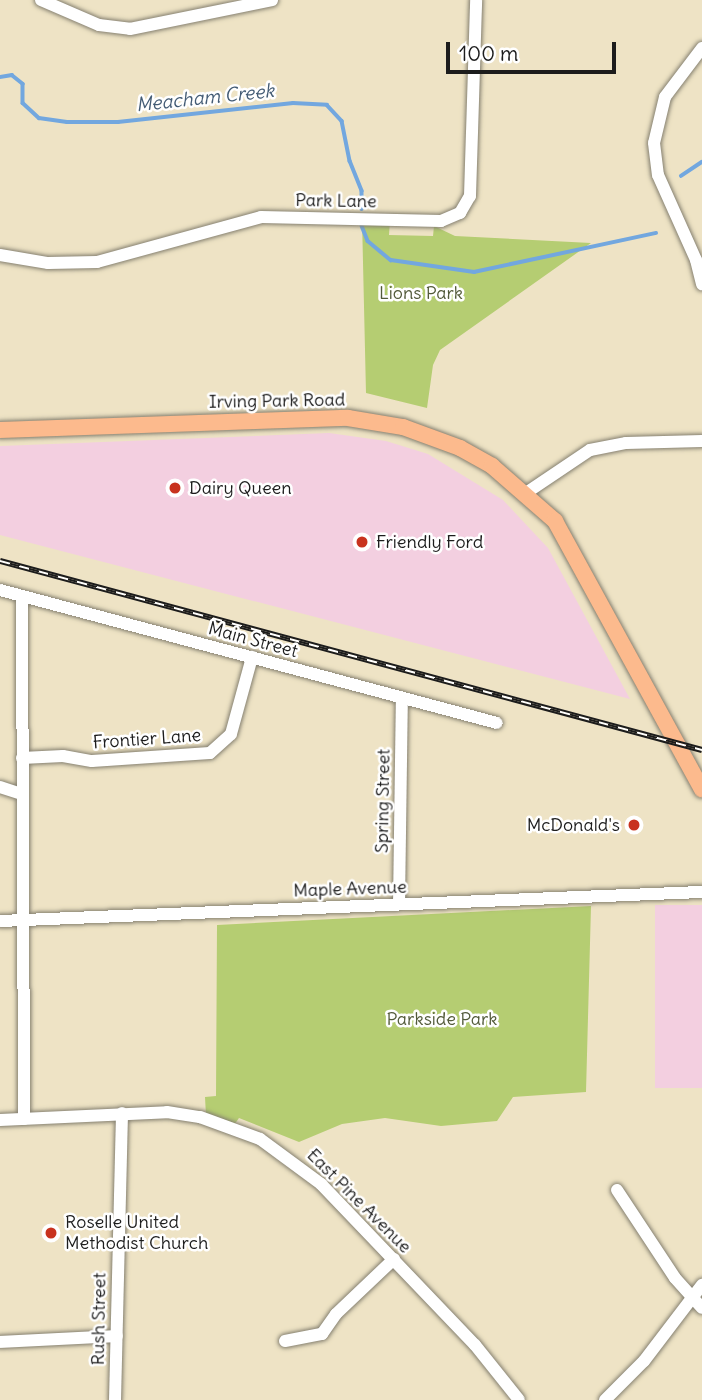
<!DOCTYPE html>
<html>
<head>
<meta charset="utf-8">
<style>
	body { margin:0 }
	#map { position:relative; width:702px; height:1400px; overflow:hidden; background:#eee3c5; font-family:Delius,sans-serif }
	div>[style] { position:absolute }
	.built>* { inset:0; background:#f3cfe0; transform-origin:0 0 }
	.green>* { inset:0; background:#b5cd72 }
	.stream>* { height:3.5px; margin:-1.75px; padding:0 1.75px; transform-origin:1.75px; border-radius:1.75px; background:#72a7df }
	.roads { filter:drop-shadow(0 0 2px #858070) drop-shadow(0 0 2px #858070) }
	.minor>* { height:12px; margin:-6px; padding:0 6px; transform-origin:6px; border-radius:6px; background:#fff }
	.major>* { height:16px; margin:-8px; padding:0 8px; transform-origin:8px; border-radius:8px; background:#fcba8d }
	.rail>* { height:6px; margin-top:-3px; transform-origin:0; background:repeating-linear-gradient(90deg,#fff 0 10px,#1c1c1c 0 20px); box-sizing:border-box; border-block:2px solid #1c1c1c }
	.dots>* { width:19px; height:19px; translate:-50% -50%; box-sizing:border-box; border:4px solid #fff; border-radius:50% }
	span { translate:-50% -50%; white-space:nowrap; text-align:center; line-height:1.15; -webkit-text-stroke:5px #fff; paint-order:stroke }
	.street-label { font-size:18px; color:#1c1c1c }
	.park-label { font-size:18px; color:#525a3a }
	.poi-label { font-size:18px; color:#1c1c1c }
	.left { translate:0 -50%; text-align:left }
	.right { translate:-100% -50%; text-align:right }
	.water-label { font-size:19px; color:#435b74; font-style:italic }
	.scale { position:absolute; left:446px; top:42px; width:170px; height:32px; box-sizing:border-box; border:4px solid #1c1c1c; border-top:0; padding-left:9px; font-size:21px; line-height:24px; white-space:nowrap; color:#1c1c1c; -webkit-text-stroke:5px #fff; paint-order:stroke }
</style>
</head>
<body>
<div id="map">
	<div class="built">
		<i style="clip-path:polygon(329px 433px,386px 441px,428px 454px,503px 500px,548px 548px,630px 699px,0 535px,0 446px)"></i>
		<i style="left:702px;top:905px;width:183px;height:47px;rotate:90deg"></i>
	</div>
	<div class="green">
		<i style="clip-path:polygon(362px 219px,390px 220px,389px 235px,433px 236px,434px 226px,455px 236px,591px 243px,440px 350px,433px 365px,427px 408px,366px 393px)"></i>
		<i style="clip-path:polygon(591px 906px,586px 1092px,513px 1097px,497px 1121px,441px 1126px,385px 1118px,342px 1124px,299px 1142px,239px 1118px,234px 1125px,206px 1116px,205px 1097px,216px 1096px,217px 925px)"></i>
	</div>
	<div class="stream">
		<i style="left:0;top:77px;width:12px;rotate:-9deg"></i>
		<i style="left:12px;top:75px;width:14px;rotate:39deg"></i>
		<i style="left:23px;top:84px;width:19px;rotate:90deg"></i>
		<i style="left:23px;top:103px;width:22px;rotate:43deg"></i>
		<i style="left:39px;top:118px;width:28px;rotate:8deg"></i>
		<i style="left:67px;top:122px;width:51px"></i>
		<i style="left:118px;top:122px;width:176px;rotate:-6.2deg"></i>
		<i style="left:293px;top:103px;width:34px;rotate:3deg"></i>
		<i style="left:327px;top:105px;width:22px;rotate:47deg"></i>
		<i style="left:342px;top:121px;width:41px;rotate:78.7deg"></i>
		<i style="left:350px;top:161px;width:32px;rotate:68deg"></i>
		<i style="left:362px;top:191px;width:18px;rotate:90deg"></i>
		<i style="left:681px;top:176px;width:25px;rotate:-34deg"></i>
		<i style="left:362px;top:226px;width:16px;rotate:68deg"></i>
		<i style="left:368px;top:241px;width:30px;rotate:40deg"></i>
		<i style="left:391px;top:260px;width:84px;rotate:8.2deg"></i>
		<i style="left:474px;top:272px;width:186px;rotate:-12.1deg"></i>
	</div>
	<div class="roads">
		<div class="minor">
			<i style="left:41px;top:0;width:63px;rotate:23.3deg"></i>
			<i style="left:99px;top:25px;width:31px;rotate:7deg"></i>
			<i style="left:130px;top:29px;width:145px;rotate:-11.5deg"></i>
			<i style="left:702px;top:48px;width:61px;rotate:127.1deg"></i>
			<i style="left:665px;top:97px;width:47px;rotate:103.4deg"></i>
			<i style="left:654px;top:143px;width:32px;rotate:83deg"></i>
			<i style="left:658px;top:175px;width:93px;rotate:65.9deg"></i>
			<i style="left:696px;top:260px;width:25px;rotate:76deg"></i>
			<i style="left:0;top:255px;width:49px;rotate:9.5deg"></i>
			<i style="left:48px;top:263px;width:49px;rotate:-1.2deg"></i>
			<i style="left:97px;top:262px;width:170px;rotate:-15.3deg"></i>
			<i style="left:261px;top:217px;width:180px;rotate:1.3deg"></i>
			<i style="left:441px;top:221px;width:21px;rotate:-23deg"></i>
			<i style="left:460px;top:213px;width:20px;rotate:-60deg"></i>
			<i style="left:470px;top:196px;width:196px;rotate:-88.2deg"></i>
			<i style="left:526px;top:493px;width:77px;rotate:-33.9deg"></i>
			<i style="left:590px;top:450px;width:37px;rotate:-11deg"></i>
			<i style="left:626px;top:443px;width:76px;rotate:-1.5deg"></i>
			<i style="left:0;top:590px;width:514px;rotate:14.98deg"></i>
			<i style="left:22px;top:596px;width:523px;rotate:89.78deg"></i>
			<i style="left:22px;top:758px;width:41px;rotate:-2.8deg"></i>
			<i style="left:63px;top:756px;width:29px;rotate:10deg"></i>
			<i style="left:92px;top:761px;width:118px;rotate:-3.9deg"></i>
			<i style="left:210px;top:753px;width:28px;rotate:-42deg"></i>
			<i style="left:231px;top:734px;width:80px;rotate:-74.7deg"></i>
			<i style="left:0;top:787px;width:23px;rotate:18deg"></i>
			<i style="left:399px;top:904px;width:205px;rotate:-89.2deg"></i>
			<i style="left:0;top:921px;width:703px;rotate:-2.37deg"></i>
			<i style="left:0;top:1120px;width:167px;rotate:-2.7deg"></i>
			<i style="left:167px;top:1112px;width:33px;rotate:9deg"></i>
			<i style="left:200px;top:1117px;width:64px;rotate:20.1deg"></i>
			<i style="left:260px;top:1139px;width:76px;rotate:36.4deg"></i>
			<i style="left:321px;top:1184px;width:223px;rotate:46.3deg"></i>
			<i style="left:475px;top:1345px;width:70px;rotate:51.3deg"></i>
			<i style="left:617px;top:1190px;width:105px;rotate:56.6deg"></i>
			<i style="left:675px;top:1278px;width:40px;rotate:48deg"></i>
			<i style="left:285px;top:1341px;width:38px;rotate:-11deg"></i>
			<i style="left:322px;top:1334px;width:24px;rotate:-55deg"></i>
			<i style="left:336px;top:1314px;width:80px;rotate:-43.5deg"></i>
			<i style="left:0;top:1342px;width:117px;rotate:-2.9deg"></i>
			<i style="left:115px;top:1400px;width:287px;rotate:-88.6deg"></i>
			<i style="left:605px;top:1400px;width:55px;rotate:-45deg"></i>
			<i style="left:644px;top:1361px;width:96px;rotate:-52.7deg"></i>
		</div>
		<div class="major">
			<i style="left:0;top:430px;width:348px;rotate:-2deg"></i>
			<i style="left:348px;top:418px;width:56px;rotate:9.3deg"></i>
			<i style="left:403px;top:427px;width:61px;rotate:20.2deg"></i>
			<i style="left:460px;top:448px;width:37px;rotate:29deg"></i>
			<i style="left:492px;top:466px;width:84px;rotate:41.1deg"></i>
			<i style="left:555px;top:521px;width:306px;rotate:61.3deg"></i>
		</div>
	</div>
	<div class="rail">
		<i style="left:0;top:561px;width:727px;rotate:15.07deg"></i>
	</div>
	<div class="dots">
		<i style="left:175px;top:488px;background:#c8321e"></i>
		<i style="left:362px;top:542px;background:#c8321e"></i>
		<i style="left:634px;top:825px;background:#c8321e"></i>
		<i style="left:51px;top:1233px;background:#c8321e"></i>
	</div>
	<div class="street-label">
		<span style="left:336px;top:201px;rotate:1deg">Park Lane</span>
		<span style="left:277px;top:401px;rotate:-1deg">Irving Park Road</span>
		<span style="left:253px;top:640px;rotate:15deg">Main Street</span>
		<span style="left:147px;top:739px;rotate:-4deg">Frontier Lane</span>
		<span style="left:383px;top:801px;rotate:-89deg">Spring Street</span>
		<span style="left:350px;top:889px;rotate:-2deg">Maple Avenue</span>
		<span style="left:359px;top:1201px;rotate:45deg">East Pine Avenue</span>
		<span style="left:99px;top:1319px;rotate:-89deg">Rush Street</span>
	</div>
	<div class="park-label">
		<span style="left:421px;top:293px">Lions Park</span>
		<span style="left:442px;top:1019px">Parkside Park</span>
	</div>
	<div class="poi-label">
		<span class="left" style="left:189px;top:488px">Dairy Queen</span>
		<span class="left" style="left:376px;top:542px">Friendly Ford</span>
		<span class="right" style="left:620px;top:825px">McDonald's</span>
		<span class="left" style="left:65px;top:1233px">Roselle United<br>Methodist Church</span>
	</div>
	<div class="water-label">
		<span style="left:205px;top:98px;rotate:-6deg">Meacham Creek</span>
	</div>
	<div class="scale">100 m</div>
</div>
</body>
</html>
